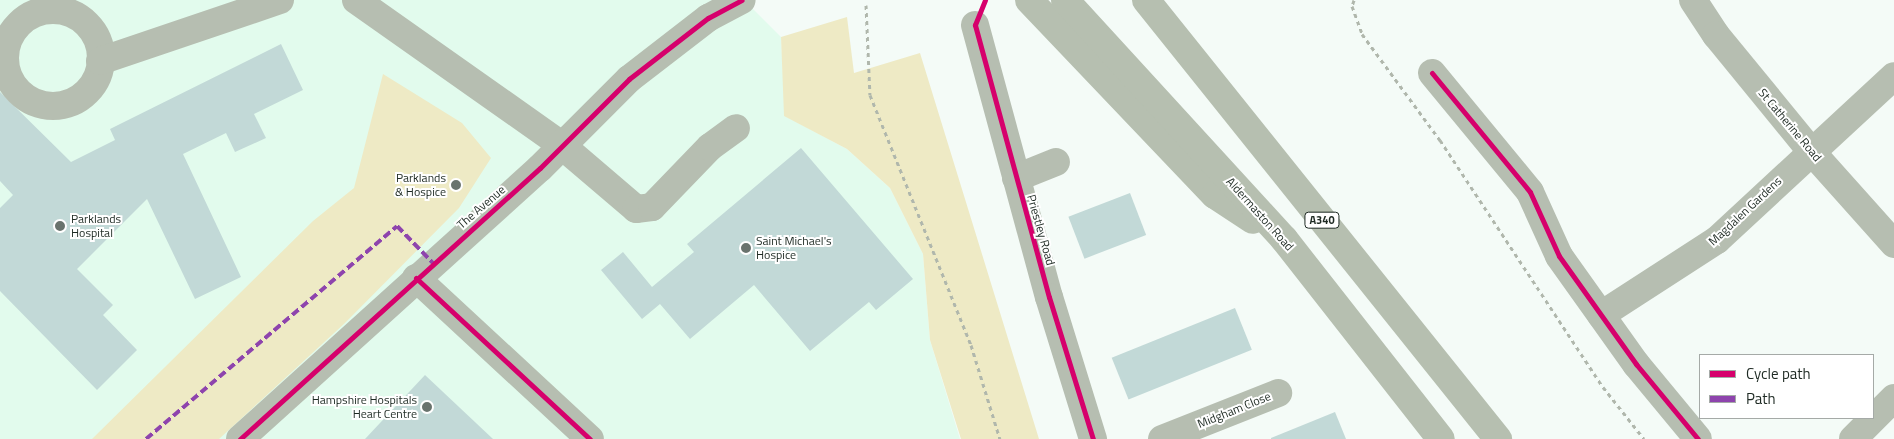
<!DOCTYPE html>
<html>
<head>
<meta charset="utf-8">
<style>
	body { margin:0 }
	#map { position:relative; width:1894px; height:439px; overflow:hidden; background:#f4fbf7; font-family:"Titillium Web",sans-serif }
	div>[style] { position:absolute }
	.built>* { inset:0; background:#e2fbed }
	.green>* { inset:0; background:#eeeac5 }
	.building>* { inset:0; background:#c2d9d7; transform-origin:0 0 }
	.path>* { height:3px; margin-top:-1.5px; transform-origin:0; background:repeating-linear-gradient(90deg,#b0b7ac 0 4px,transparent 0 8px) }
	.minor>* { height:28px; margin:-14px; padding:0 14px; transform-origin:14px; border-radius:14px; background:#b6beb1 }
	.minor>.ring { margin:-14px; padding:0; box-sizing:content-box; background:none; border:28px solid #b6beb1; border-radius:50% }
	.major>* { height:28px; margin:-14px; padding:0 14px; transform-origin:14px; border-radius:14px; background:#b6bfb0 }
	.quiet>* { height:4px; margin-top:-2px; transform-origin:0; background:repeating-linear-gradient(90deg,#8e44ad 0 8px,transparent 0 12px) }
	.cycleway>* { height:5px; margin:-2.5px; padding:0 2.5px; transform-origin:2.5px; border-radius:2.5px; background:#d6006c }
	.dots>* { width:14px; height:14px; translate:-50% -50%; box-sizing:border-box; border:2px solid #fff; border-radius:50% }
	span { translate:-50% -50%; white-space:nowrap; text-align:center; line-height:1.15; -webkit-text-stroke:4px #fff; paint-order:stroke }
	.shield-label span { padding:1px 4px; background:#fff; border:1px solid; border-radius:4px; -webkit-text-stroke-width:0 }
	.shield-label { font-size:11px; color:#1e2a23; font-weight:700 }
	.street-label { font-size:12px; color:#1e2a23 }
	.poi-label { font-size:12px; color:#1e2a23 }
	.right { translate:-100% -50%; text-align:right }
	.left { translate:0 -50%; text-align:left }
	.legend { position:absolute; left:1699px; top:354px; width:175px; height:65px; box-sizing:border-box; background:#fff; border:1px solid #a5aaa7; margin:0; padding:6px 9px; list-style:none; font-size:15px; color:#1e2a23 }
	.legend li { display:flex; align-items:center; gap:10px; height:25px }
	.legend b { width:25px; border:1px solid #a5aaa7 }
</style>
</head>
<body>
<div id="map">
	<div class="built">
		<i style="clip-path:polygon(0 0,744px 0,781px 37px,785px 116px,847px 149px,890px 188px,923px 254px,930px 340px,960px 439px,0 439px)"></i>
	</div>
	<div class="green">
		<i style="clip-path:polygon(847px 17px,854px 73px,920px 53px,1039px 439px,961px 439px,930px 340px,923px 254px,890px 188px,847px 149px,784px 116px,781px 37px)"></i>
		<i style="clip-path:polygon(383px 74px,462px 123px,491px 158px,459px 208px,345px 323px,219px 439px,92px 439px,313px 221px,354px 188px)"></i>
	</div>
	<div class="building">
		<i style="clip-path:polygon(281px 44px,303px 90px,254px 114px,266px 138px,235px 152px,226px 133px,183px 154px,241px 277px,195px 299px,147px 199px,77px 269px,113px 305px,103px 315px,137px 350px,97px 390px,0 291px,0 208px,13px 195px,0 181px,0 92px,71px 162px,115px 140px,110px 129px)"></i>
		<i style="clip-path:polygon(801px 148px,913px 279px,876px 310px,869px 302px,810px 351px,754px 285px,690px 339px,660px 304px,642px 319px,601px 270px,623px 252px,652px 287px,694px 252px,687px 244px)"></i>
		<i style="left:1130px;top:193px;width:45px;height:66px;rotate:69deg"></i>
		<i style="left:1235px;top:308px;width:45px;height:133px;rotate:68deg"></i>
		<i style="clip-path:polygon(425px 375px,493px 439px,365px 439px)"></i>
		<i style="clip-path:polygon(1335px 412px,1346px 439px,1271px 439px,1271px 438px)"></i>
	</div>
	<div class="path">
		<i style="left:1354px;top:0;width:6px;rotate:108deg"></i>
		<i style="left:1352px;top:6px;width:30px;rotate:70deg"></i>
		<i style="left:1362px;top:34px;width:132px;rotate:53.7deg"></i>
		<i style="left:1440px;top:140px;width:296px;rotate:56.6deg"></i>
		<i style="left:1603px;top:387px;width:66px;rotate:51.7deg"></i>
		<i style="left:866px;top:5px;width:90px;rotate:87.5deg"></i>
		<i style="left:870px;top:95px;width:270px;rotate:68deg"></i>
		<i style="left:971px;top:345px;width:98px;rotate:72.9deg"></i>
	</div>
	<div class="minor">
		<i style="left:356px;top:0;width:250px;rotate:35.2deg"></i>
		<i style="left:560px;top:144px;width:100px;rotate:40.5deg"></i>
		<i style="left:636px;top:209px;width:16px;rotate:-7deg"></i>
		<i style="left:652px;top:207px;width:83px;rotate:-46deg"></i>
		<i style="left:710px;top:147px;width:32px;rotate:-36deg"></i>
		<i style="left:1693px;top:0;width:42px;rotate:56.7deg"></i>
		<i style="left:1716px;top:35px;width:149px;rotate:50.7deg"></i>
		<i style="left:1810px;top:150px;width:126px;rotate:48.2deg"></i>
		<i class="ring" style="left:5px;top:10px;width:68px;height:68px"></i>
		<i style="left:975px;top:25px;width:282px;rotate:74.8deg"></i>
		<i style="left:1049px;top:297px;width:149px;rotate:72.8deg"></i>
		<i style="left:100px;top:61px;width:190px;rotate:-18.7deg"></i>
		<i style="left:1432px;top:73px;width:154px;rotate:50.5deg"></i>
		<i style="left:1530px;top:192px;width:70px;rotate:65.6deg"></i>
		<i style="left:1559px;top:256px;width:133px;rotate:54.5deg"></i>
		<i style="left:1636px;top:364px;width:97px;rotate:50.4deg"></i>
		<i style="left:1016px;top:178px;width:43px;rotate:-21.8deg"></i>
		<i style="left:416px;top:278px;width:237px;rotate:42.8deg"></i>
		<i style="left:1601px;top:315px;width:138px;rotate:-32.9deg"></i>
		<i style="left:1717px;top:240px;width:241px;rotate:-42.8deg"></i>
		<i style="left:240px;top:439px;width:404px;rotate:-42.1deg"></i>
		<i style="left:540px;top:168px;width:126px;rotate:-45deg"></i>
		<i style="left:629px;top:79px;width:100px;rotate:-37.7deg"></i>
		<i style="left:708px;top:18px;width:38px;rotate:-28deg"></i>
		<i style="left:1162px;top:439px;width:125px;rotate:-21.6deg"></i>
		<i style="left:1853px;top:439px;width:58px;rotate:-45deg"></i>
	</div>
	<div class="major">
		<i style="left:1029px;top:0;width:269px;rotate:46.4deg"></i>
		<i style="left:1215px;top:195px;width:45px;rotate:33.3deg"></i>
		<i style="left:1065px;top:0;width:324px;rotate:47.5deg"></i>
		<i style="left:1284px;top:239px;width:254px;rotate:51.9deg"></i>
		<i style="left:1146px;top:0;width:563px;rotate:51.28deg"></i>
	</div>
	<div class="quiet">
		<i style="left:146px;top:439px;width:329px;rotate:-40.3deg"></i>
		<i style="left:397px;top:226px;width:52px;rotate:45.8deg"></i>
	</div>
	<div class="cycleway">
		<i style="left:985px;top:0;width:27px;rotate:112deg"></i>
		<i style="left:975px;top:25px;width:282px;rotate:74.8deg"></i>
		<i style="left:1049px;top:297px;width:149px;rotate:72.8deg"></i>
		<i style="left:1432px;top:73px;width:154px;rotate:50.5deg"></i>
		<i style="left:1530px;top:192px;width:70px;rotate:65.6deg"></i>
		<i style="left:1559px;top:256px;width:133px;rotate:54.5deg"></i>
		<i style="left:1636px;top:364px;width:97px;rotate:50.4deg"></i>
		<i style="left:416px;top:278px;width:237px;rotate:42.8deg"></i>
		<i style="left:240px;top:439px;width:404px;rotate:-42.1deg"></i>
		<i style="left:540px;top:168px;width:126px;rotate:-45deg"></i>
		<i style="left:629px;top:79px;width:100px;rotate:-37.7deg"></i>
		<i style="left:708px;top:18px;width:38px;rotate:-28deg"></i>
	</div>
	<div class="dots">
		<i style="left:456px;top:185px;background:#69736d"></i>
		<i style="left:60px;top:226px;background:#69736d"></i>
		<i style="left:746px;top:248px;background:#69736d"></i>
		<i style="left:427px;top:407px;background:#69736d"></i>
	</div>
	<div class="shield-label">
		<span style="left:1322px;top:220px">A340</span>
	</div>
	<div class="street-label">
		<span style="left:1790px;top:125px;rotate:50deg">St Catherine Road</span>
		<span style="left:481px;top:207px;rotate:-41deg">The Avenue</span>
		<span style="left:1745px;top:211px;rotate:-43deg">Magdalen Gardens</span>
		<span style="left:1260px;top:214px;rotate:48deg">Aldermaston Road</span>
		<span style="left:1041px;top:230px;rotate:74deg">Priestley Road</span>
		<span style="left:1234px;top:410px;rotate:-22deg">Midgham Close</span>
	</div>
	<div class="poi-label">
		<span class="right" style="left:446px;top:185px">Parklands<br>&amp; Hospice</span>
		<span class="left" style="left:71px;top:226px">Parklands<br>Hospital</span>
		<span class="left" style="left:756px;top:248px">Saint Michael's<br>Hospice</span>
		<span class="right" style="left:417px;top:407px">Hampshire Hospitals<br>Heart Centre</span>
	</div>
	<ul class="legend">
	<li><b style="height:6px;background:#d6006c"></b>Cycle path</li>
	<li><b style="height:6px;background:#8e44ad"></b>Path</li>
	</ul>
</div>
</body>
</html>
